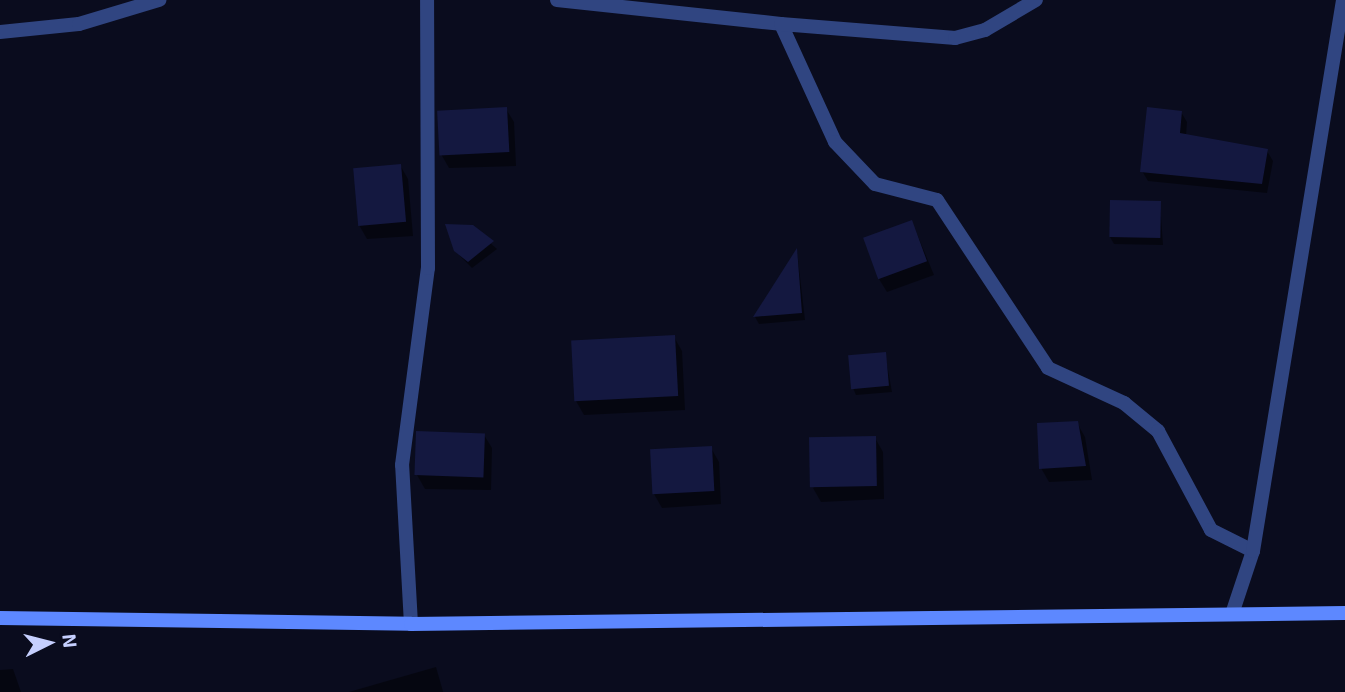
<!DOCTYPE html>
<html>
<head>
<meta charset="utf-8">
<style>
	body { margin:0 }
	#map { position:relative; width:1345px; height:692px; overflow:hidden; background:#0a0c1e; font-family:"Exo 2",sans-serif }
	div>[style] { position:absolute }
	.shadow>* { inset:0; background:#0007; transform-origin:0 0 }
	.building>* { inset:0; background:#141840; transform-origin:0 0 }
	.minor>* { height:14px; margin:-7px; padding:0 7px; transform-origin:7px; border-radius:7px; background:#304581 }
	.secondary>* { height:14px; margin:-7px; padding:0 7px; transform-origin:7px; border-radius:7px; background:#5d88ff }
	span { translate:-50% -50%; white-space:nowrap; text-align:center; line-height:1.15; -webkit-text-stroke:5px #0a0c1e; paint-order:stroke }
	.north { position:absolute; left:14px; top:608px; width:70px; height:70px; -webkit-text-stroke:5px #0a0c1e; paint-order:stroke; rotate:84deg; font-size:19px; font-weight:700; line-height:28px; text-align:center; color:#c6d0ff }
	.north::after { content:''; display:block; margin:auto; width:24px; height:32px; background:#c6d0ff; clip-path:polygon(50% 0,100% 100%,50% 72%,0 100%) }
</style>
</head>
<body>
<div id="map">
	<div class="shadow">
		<i style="clip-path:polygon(506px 109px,514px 122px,516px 166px,449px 168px,441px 154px)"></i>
		<i style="clip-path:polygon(1181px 112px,1187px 122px,1186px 136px,1267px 151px,1273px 161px,1267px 193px,1148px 181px,1142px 171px)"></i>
		<i style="clip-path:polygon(400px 165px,408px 179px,413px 236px,367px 239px,359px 225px)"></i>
		<i style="clip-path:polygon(1160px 203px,1163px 245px,1114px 244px,1110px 237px)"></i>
		<i style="clip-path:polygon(912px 222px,934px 275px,887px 292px,879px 279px)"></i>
		<i style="clip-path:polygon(472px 227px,497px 249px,472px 268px,455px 251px)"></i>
		<i style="clip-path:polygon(797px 251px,805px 320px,759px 324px,755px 317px)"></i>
		<i style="clip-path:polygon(674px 337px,682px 351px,685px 410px,584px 415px,576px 401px)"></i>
		<i style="clip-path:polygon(885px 354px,892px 392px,856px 395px,853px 388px)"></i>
		<i style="clip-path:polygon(1077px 423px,1085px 437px,1092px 480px,1049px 482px,1041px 468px)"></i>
		<i style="clip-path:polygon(484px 435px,492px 448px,491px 490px,425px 489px,417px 475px)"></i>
		<i style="clip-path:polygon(875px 438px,883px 452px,884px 499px,821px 502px,813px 488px)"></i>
		<i style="clip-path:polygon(711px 448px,719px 462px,721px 504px,662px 508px,654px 494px)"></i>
		<i style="left:436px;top:667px;width:26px;height:116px;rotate:74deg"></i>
		<i style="clip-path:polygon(13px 669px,21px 692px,0 692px,0 670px)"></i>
	</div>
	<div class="building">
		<i style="left:507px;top:107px;width:45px;height:70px;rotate:87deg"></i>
		<i style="clip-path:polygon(1147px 107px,1182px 111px,1180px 133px,1268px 149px,1262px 184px,1140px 172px)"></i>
		<i style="left:401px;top:164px;width:58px;height:48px;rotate:85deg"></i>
		<i style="left:1110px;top:200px;width:51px;height:37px;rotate:1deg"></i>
		<i style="left:912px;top:220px;width:44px;height:52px;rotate:70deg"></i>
		<i style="clip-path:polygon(445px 224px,473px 225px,494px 241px,468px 262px,454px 251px)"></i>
		<i style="clip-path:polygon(797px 248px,802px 313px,753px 317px)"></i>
		<i style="left:675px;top:335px;width:61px;height:104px;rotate:87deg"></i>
		<i style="left:886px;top:352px;width:34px;height:38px;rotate:85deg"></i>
		<i style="clip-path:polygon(1078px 421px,1086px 466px,1039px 469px,1037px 423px)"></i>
		<i style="left:416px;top:431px;width:69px;height:44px;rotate:2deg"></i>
		<i style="left:876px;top:436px;width:50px;height:67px;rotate:89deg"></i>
		<i style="left:712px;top:446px;width:45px;height:62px;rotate:87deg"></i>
	</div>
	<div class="minor">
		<i style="left:557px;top:0;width:225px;rotate:6.1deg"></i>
		<i style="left:781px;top:24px;width:130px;rotate:65.4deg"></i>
		<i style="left:835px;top:142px;width:58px;rotate:46.4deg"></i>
		<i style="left:875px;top:184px;width:64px;rotate:14.5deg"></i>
		<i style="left:937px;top:200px;width:201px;rotate:56.5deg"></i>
		<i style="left:1048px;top:368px;width:84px;rotate:24.7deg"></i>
		<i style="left:1124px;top:403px;width:44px;rotate:39.5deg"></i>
		<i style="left:1158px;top:431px;width:112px;rotate:61.8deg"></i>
		<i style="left:1211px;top:530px;width:47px;rotate:26.6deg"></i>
		<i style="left:781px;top:24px;width:175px;rotate:4.6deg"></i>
		<i style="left:955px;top:38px;width:31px;rotate:-15deg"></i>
		<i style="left:985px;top:30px;width:59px;rotate:-30.5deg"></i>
		<i style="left:0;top:32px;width:79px;rotate:-5.8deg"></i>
		<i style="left:79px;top:24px;width:84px;rotate:-16.7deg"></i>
		<i style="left:1232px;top:614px;width:66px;rotate:-71.6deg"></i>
		<i style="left:1253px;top:551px;width:558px;rotate:-80.72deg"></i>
		<i style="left:411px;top:624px;width:159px;rotate:-93.2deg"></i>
		<i style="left:402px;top:465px;width:199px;rotate:-82.5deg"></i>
		<i style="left:428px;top:268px;width:268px;rotate:-90.2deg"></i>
	</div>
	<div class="secondary">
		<i style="left:0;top:618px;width:411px;rotate:0.8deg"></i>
		<i style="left:411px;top:624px;width:934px;rotate:-0.67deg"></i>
	</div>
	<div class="north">N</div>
</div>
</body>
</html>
